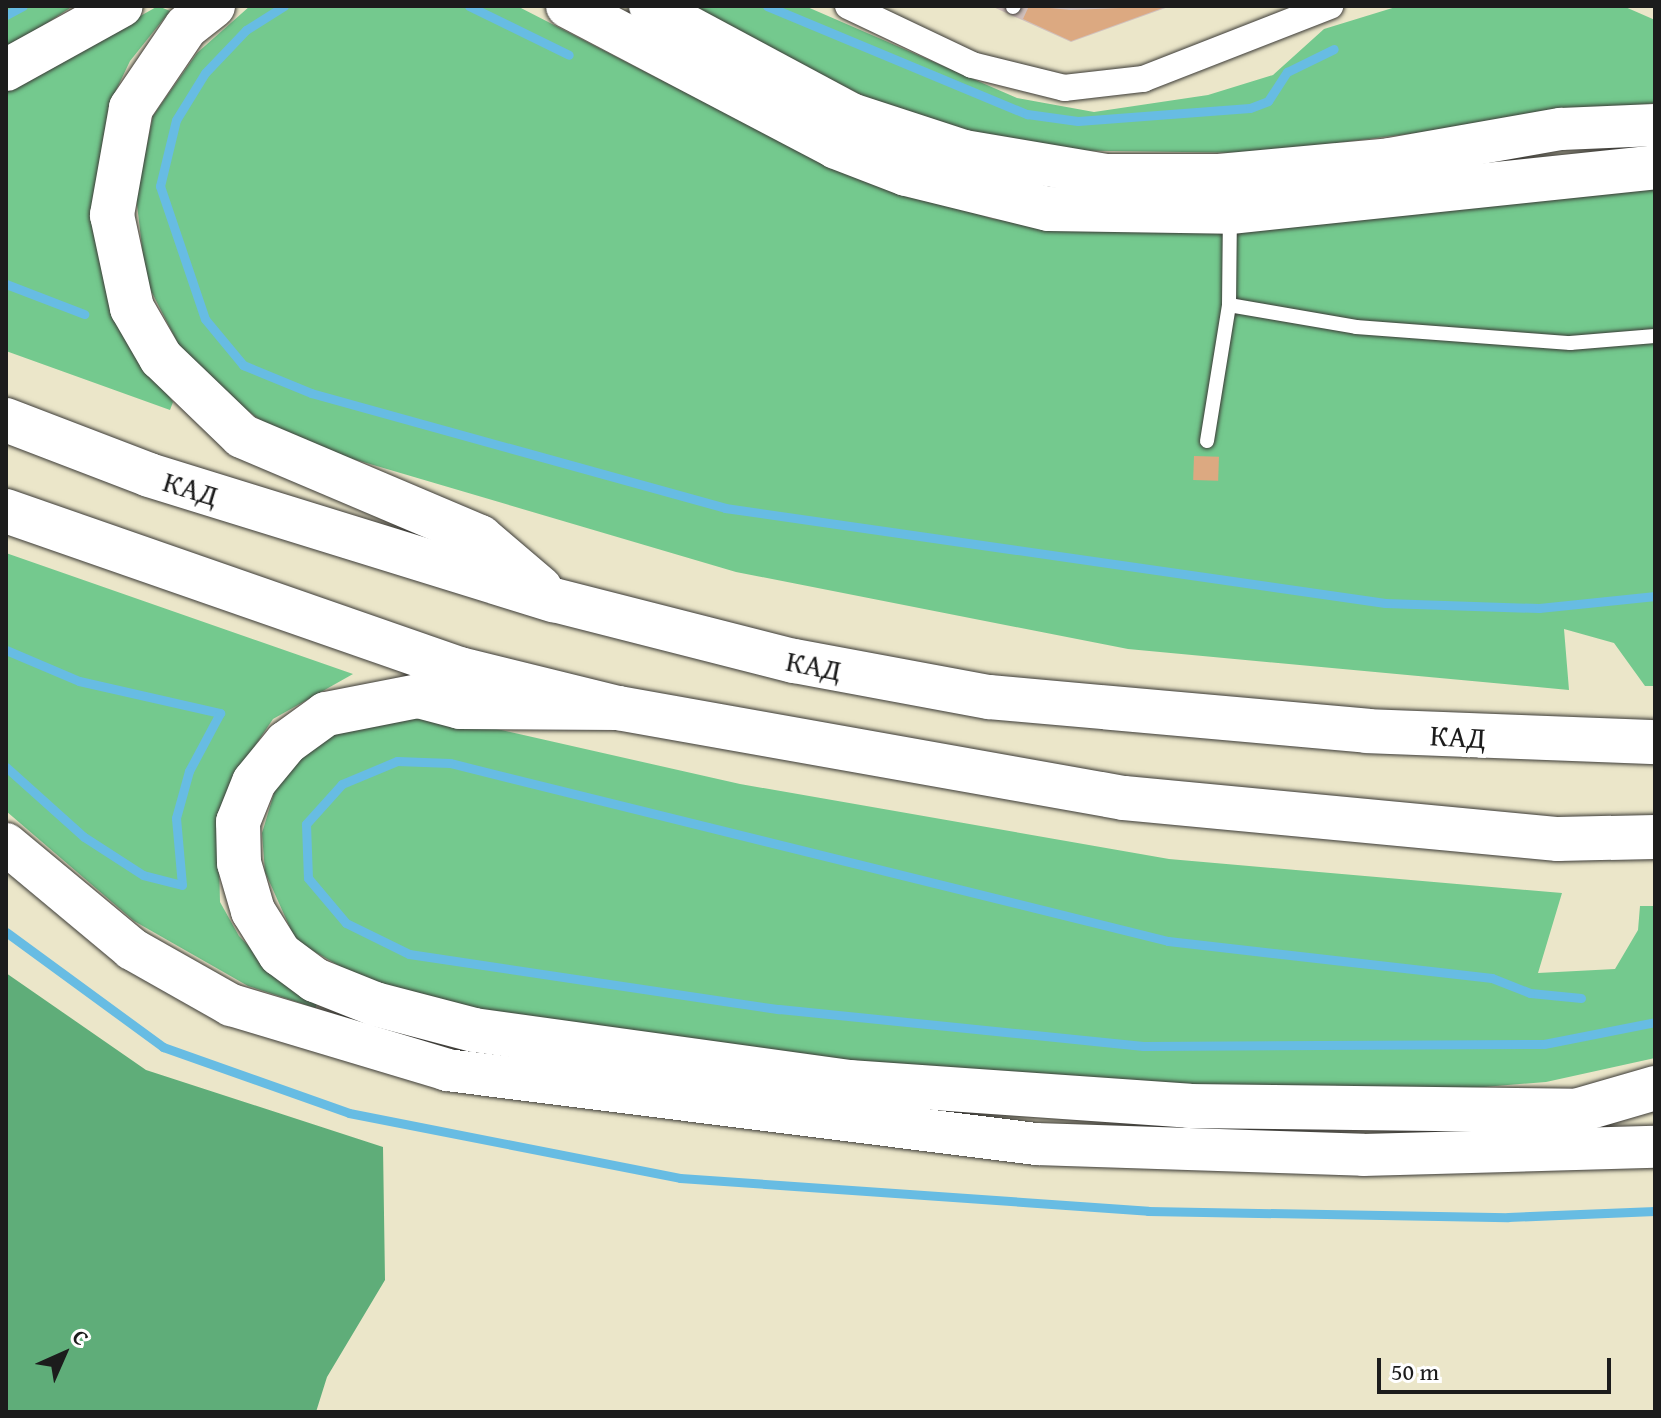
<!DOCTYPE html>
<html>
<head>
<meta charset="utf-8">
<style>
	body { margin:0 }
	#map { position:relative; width:1661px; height:1418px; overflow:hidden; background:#ebe6c9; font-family:"Gentium Book Plus",serif }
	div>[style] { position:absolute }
	.industrial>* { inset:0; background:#d1c0bc }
	.green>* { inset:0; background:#74c98e }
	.forest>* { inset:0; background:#5fad79 }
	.stream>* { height:9px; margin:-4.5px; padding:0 4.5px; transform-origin:4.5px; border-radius:4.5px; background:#67bce3 }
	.building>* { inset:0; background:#dca981; transform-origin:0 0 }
	.roads { filter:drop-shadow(0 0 2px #3b3a36) drop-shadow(0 0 2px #3b3a36) }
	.service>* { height:14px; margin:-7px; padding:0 7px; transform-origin:7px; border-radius:7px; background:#fff }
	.minor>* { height:26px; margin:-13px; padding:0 13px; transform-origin:13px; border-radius:13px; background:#fff }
	.primary>* { height:42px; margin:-21px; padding:0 21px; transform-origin:21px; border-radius:21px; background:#fff }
	.motorway>* { height:44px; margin:-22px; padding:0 22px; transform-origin:22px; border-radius:22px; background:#fff }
	span { translate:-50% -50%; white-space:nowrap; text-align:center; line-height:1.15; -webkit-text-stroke:8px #fff; paint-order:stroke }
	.street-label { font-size:30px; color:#1c1c1c }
	.frame { position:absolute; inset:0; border:8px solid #1c1c1c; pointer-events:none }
	.north { position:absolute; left:24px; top:1314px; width:80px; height:80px; -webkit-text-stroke:6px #fff; paint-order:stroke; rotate:45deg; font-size:22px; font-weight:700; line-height:32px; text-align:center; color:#1c1c1c }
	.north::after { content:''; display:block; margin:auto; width:28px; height:36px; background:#1c1c1c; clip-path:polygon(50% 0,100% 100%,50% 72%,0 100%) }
	.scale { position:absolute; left:1377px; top:1358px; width:234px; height:36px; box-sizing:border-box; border:4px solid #1c1c1c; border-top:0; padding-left:10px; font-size:24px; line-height:28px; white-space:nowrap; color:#1c1c1c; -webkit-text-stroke:6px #fff; paint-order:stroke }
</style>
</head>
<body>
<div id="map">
	<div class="industrial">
		<i style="clip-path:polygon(991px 6px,1171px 6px,1071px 42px)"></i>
	</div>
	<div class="green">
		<i style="clip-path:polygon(6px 6px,73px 6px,6px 50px)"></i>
		<i style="clip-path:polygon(158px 6px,170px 11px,130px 61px,109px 105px,91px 211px,114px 320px,173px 402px,170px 410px,6px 351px,6px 92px)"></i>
		<i style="clip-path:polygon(250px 6px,517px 6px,817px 160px,993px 219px,1174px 233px,1655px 186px,1655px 686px,1645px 686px,1614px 643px,1564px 629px,1569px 690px,1128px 649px,736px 572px,285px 439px,190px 367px,146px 281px,136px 196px,153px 116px,197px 53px)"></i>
		<i style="clip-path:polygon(686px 6px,805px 6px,1017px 98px,1094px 112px,1208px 95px,1273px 75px,1324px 29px,1399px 6px,1623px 6px,1655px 20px,1655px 103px,1255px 153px,1041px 150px,973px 137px,879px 104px)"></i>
		<i style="clip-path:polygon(6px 553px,353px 674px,273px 719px,230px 783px,218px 824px,220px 902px,239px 936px,283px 981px,317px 999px,316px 1008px,248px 986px,134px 921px,6px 811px)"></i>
		<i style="clip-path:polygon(398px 716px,448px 718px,740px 784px,1169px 859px,1562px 893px,1538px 973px,1615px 969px,1638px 930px,1640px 906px,1655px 906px,1655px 1058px,1546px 1082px,1447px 1090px,1242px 1089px,816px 1060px,456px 1006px,362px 979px,296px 941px,265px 872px,262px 833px,278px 780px,321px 737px)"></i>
	</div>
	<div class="forest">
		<i style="clip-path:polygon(6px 973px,146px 1070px,383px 1147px,385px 1280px,327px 1377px,316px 1412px,6px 1412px)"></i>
	</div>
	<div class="stream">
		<i style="left:284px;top:6px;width:45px;rotate:147.7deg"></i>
		<i style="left:246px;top:30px;width:59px;rotate:133.6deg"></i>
		<i style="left:205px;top:73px;width:55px;rotate:121.7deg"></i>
		<i style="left:176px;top:120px;width:68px;rotate:103.6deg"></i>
		<i style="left:160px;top:186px;width:140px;rotate:71.3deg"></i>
		<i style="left:205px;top:319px;width:60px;rotate:50.4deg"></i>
		<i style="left:243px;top:365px;width:74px;rotate:22.4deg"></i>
		<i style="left:311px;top:393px;width:430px;rotate:15.5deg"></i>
		<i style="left:725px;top:508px;width:667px;rotate:8.19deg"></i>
		<i style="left:1385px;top:603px;width:154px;rotate:1.9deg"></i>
		<i style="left:1539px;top:608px;width:117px;rotate:-5.9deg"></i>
		<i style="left:469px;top:6px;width:111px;rotate:26.1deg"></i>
		<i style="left:767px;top:6px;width:282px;rotate:22.6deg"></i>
		<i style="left:1027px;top:114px;width:51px;rotate:7.8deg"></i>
		<i style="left:1078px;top:121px;width:172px;rotate:-4.3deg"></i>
		<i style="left:1250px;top:108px;width:19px;rotate:-21deg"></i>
		<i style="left:1268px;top:101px;width:35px;rotate:-57deg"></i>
		<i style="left:1287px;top:72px;width:52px;rotate:-26.1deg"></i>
		<i style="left:6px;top:15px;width:19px;rotate:-28deg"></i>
		<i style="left:6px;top:284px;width:84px;rotate:21deg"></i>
		<i style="left:6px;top:650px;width:79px;rotate:23deg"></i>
		<i style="left:79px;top:681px;width:145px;rotate:12.8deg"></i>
		<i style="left:220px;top:713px;width:66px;rotate:118.1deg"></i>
		<i style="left:189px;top:771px;width:49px;rotate:105.5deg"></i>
		<i style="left:176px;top:818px;width:67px;rotate:84.9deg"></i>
		<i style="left:182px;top:885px;width:40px;rotate:-165.6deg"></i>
		<i style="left:143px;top:875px;width:70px;rotate:-147.2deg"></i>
		<i style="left:84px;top:837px;width:105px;rotate:-138.1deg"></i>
		<i style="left:6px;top:932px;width:195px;rotate:36.2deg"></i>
		<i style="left:163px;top:1047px;width:197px;rotate:19.5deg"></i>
		<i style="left:349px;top:1113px;width:337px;rotate:11.1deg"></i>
		<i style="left:680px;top:1178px;width:469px;rotate:4deg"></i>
		<i style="left:1148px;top:1211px;width:360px;rotate:1deg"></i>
		<i style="left:1508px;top:1217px;width:147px;rotate:-2.3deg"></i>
		<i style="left:1581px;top:998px;width:51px;rotate:-174.4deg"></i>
		<i style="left:1530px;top:993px;width:41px;rotate:-158.5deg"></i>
		<i style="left:1492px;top:978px;width:326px;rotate:-173.5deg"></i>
		<i style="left:1168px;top:941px;width:740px;rotate:-166.08deg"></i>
		<i style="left:450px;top:763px;width:53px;rotate:-177.8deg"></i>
		<i style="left:397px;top:761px;width:60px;rotate:157.3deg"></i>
		<i style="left:342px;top:784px;width:54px;rotate:132deg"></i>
		<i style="left:306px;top:824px;width:54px;rotate:87.9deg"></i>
		<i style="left:308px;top:878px;width:59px;rotate:49.8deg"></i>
		<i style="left:346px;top:923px;width:70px;rotate:26.2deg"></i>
		<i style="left:409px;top:954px;width:374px;rotate:8.5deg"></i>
		<i style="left:779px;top:1009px;width:366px;rotate:5.8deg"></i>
		<i style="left:1143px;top:1046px;width:401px;rotate:-0.3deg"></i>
		<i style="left:1544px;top:1044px;width:113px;rotate:-11.2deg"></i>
	</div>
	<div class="building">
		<i style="clip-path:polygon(1029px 6px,1071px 10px,1168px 6px,1071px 41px,1023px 19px)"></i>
		<i style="left:1194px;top:456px;width:25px;height:24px;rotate:2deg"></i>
	</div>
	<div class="roads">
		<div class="service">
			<i style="left:1013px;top:7px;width:1px;rotate:-45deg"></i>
			<i style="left:1229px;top:305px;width:129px;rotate:9.8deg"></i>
			<i style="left:1356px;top:327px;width:215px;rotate:4.3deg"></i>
			<i style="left:1570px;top:343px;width:85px;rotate:-4.7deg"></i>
			<i style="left:1207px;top:441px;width:138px;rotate:-80.8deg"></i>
			<i style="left:1229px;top:305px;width:89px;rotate:-89.4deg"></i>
		</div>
		<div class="minor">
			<i style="left:848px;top:6px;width:137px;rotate:25.4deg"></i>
			<i style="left:972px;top:65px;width:95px;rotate:14deg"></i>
			<i style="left:1064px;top:88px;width:80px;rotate:-6.5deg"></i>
			<i style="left:1143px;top:79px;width:201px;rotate:-21.3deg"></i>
		</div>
		<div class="primary">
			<i style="left:650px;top:6px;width:228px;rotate:28.2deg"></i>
			<i style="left:851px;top:114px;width:119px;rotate:18.1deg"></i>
			<i style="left:964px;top:151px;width:144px;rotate:9.6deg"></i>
			<i style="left:1106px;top:175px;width:113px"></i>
			<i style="left:1219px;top:175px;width:172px;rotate:-5.3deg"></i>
			<i style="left:1390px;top:159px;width:174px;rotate:-10deg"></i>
			<i style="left:1561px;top:129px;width:94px;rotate:-2.4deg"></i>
			<i style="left:6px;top:70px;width:132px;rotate:-28.9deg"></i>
			<i style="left:6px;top:844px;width:164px;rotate:39.8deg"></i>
			<i style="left:132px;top:949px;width:114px;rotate:29.5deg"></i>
			<i style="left:231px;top:1005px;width:226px;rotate:16.7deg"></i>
			<i style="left:447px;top:1070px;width:594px;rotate:7.16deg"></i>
			<i style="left:1036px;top:1144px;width:327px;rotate:1.9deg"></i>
			<i style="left:1363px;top:1155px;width:292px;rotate:-1.6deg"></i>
		</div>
		<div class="motorway">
			<i style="left:213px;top:6px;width:34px;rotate:142deg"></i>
			<i style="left:186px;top:27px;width:98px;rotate:124.2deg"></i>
			<i style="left:131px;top:108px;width:109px;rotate:100.1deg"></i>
			<i style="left:112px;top:215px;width:95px;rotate:77.9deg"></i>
			<i style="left:132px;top:308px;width:58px;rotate:59.9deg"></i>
			<i style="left:161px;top:358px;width:112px;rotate:43.9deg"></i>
			<i style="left:242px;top:436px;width:259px;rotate:23deg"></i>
			<i style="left:480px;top:537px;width:79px;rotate:40.4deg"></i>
			<i style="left:568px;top:6px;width:303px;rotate:27.7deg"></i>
			<i style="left:836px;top:147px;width:75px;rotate:21.1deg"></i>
			<i style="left:906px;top:174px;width:147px;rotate:13.8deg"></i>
			<i style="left:1049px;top:209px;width:181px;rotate:0.9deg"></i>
			<i style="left:1230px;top:212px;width:427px;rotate:-6deg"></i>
			<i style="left:6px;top:420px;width:153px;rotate:21deg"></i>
			<i style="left:149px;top:475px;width:424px;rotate:17.2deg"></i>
			<i style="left:554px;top:600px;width:248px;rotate:14.3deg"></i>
			<i style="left:794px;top:661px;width:198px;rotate:10.5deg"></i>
			<i style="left:989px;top:697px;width:380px;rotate:5.1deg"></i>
			<i style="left:1367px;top:731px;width:288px;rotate:2.2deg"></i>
			<i style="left:6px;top:511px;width:481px;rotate:19.2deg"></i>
			<i style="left:460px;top:669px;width:163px;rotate:13.9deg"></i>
			<i style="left:618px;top:708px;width:514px;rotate:10.09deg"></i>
			<i style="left:1124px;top:798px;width:436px;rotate:5.4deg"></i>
			<i style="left:1558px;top:839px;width:97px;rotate:-1.2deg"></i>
			<i style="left:618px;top:708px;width:158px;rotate:-179.6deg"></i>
			<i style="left:460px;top:707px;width:43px;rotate:-165.3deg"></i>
			<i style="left:418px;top:696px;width:94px;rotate:168.9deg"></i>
			<i style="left:326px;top:714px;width:49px;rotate:144.1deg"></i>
			<i style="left:286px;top:743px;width:50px;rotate:129.4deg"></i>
			<i style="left:254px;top:782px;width:43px;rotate:111.8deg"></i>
			<i style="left:238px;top:822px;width:41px;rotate:88.6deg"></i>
			<i style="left:239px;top:863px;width:50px;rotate:73.7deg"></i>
			<i style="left:253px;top:911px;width:51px;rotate:57.9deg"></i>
			<i style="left:280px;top:954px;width:44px;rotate:36.6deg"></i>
			<i style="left:315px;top:980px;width:65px;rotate:21.8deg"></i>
			<i style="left:375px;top:1004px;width:102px;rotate:14.7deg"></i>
			<i style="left:474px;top:1030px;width:379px;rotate:7.9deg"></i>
			<i style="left:849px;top:1082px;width:341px;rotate:4deg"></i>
			<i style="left:1189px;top:1106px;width:387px;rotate:0.7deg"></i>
			<i style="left:1576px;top:1111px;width:82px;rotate:-16.2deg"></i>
		</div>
	</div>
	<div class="street-label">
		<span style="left:191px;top:488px;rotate:17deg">КАД</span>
		<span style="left:814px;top:665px;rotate:11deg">КАД</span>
		<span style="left:1458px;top:736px;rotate:3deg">КАД</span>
	</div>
	<div class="frame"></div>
	<div class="north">С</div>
	<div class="scale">50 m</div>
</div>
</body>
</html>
